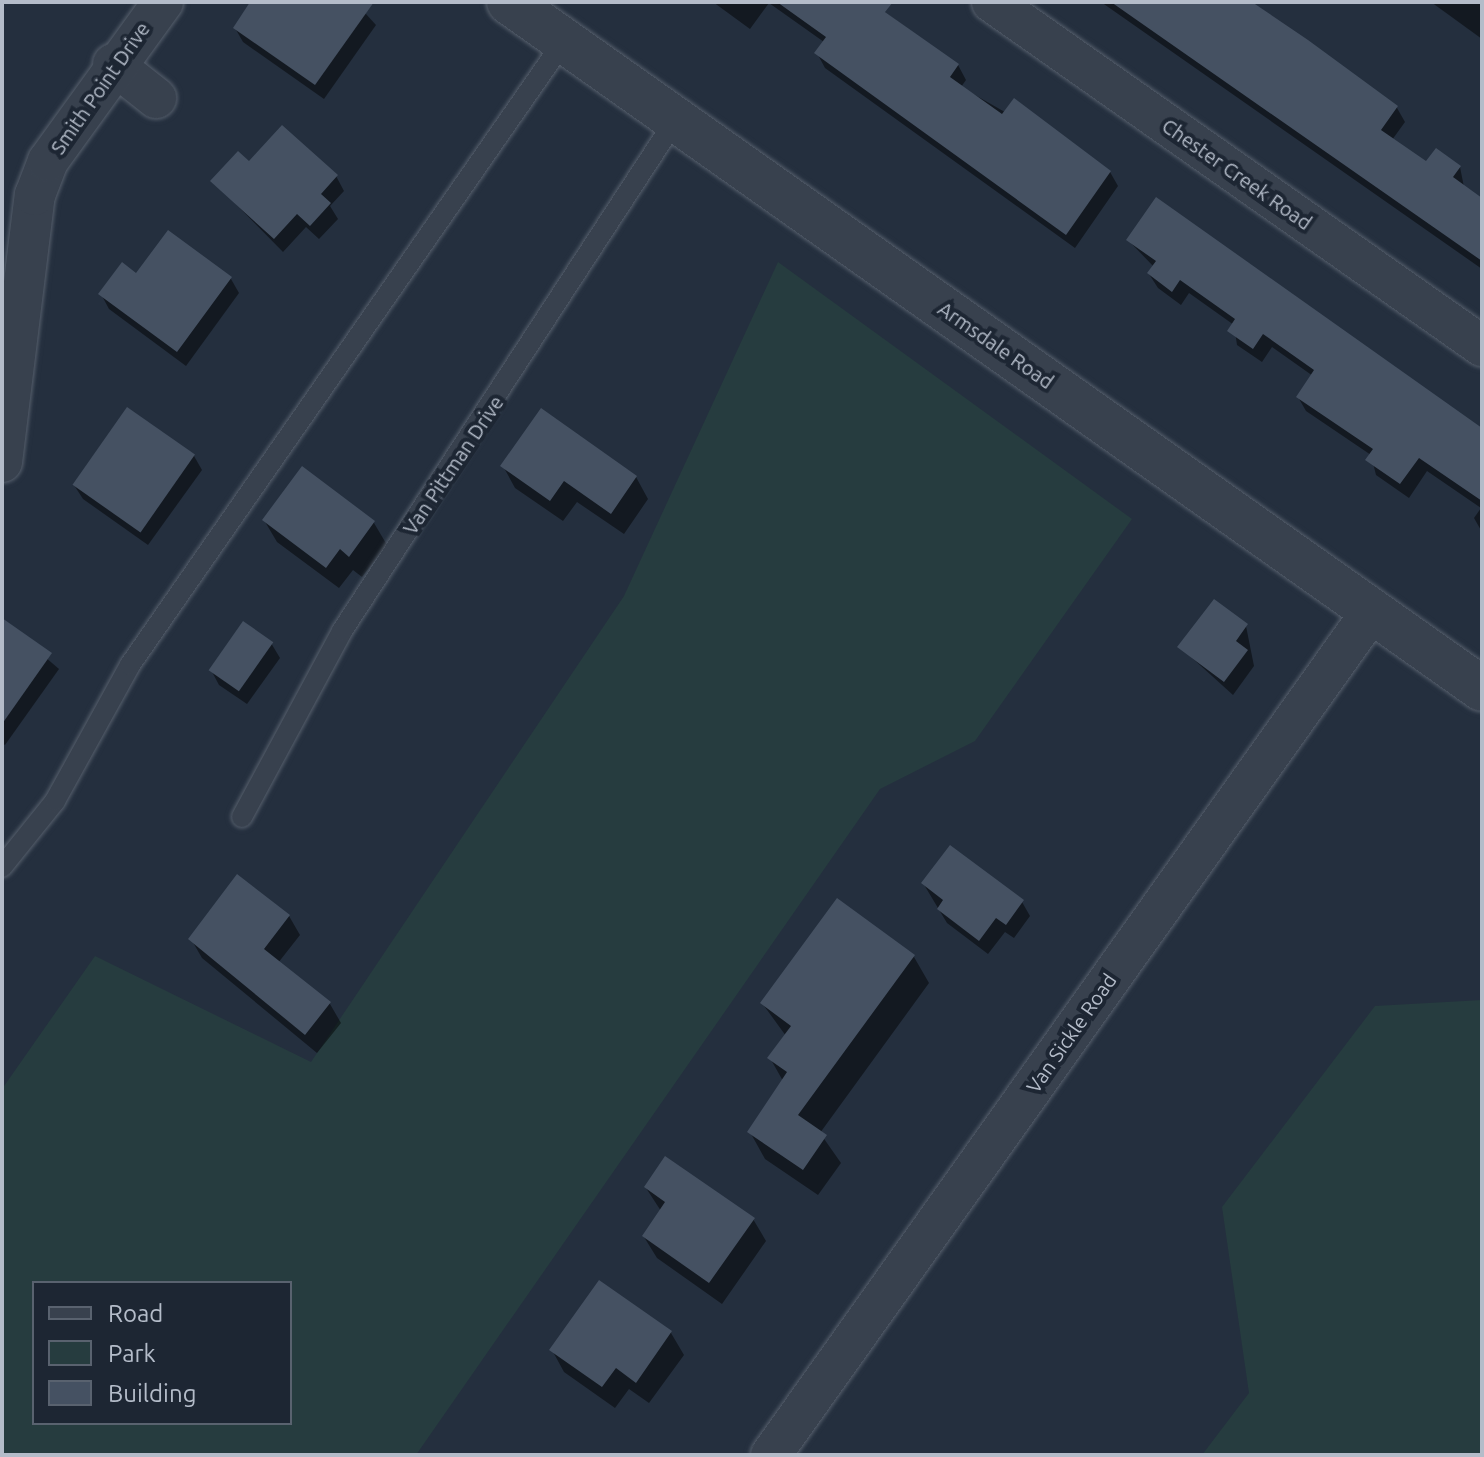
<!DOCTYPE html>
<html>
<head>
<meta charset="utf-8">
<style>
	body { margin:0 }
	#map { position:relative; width:1484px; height:1457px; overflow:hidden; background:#242f3e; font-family:Ubuntu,sans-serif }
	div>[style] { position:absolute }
	.green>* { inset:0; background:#263c3f }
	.shadow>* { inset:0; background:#0007 }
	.building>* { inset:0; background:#455162; transform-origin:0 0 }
	.roads { filter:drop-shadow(0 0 2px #565f6c) drop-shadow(0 0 2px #565f6c) }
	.service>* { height:20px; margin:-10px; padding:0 10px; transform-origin:10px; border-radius:10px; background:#38414e }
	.minor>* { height:40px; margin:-20px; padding:0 20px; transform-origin:20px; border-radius:20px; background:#38414e }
	.tertiary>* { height:44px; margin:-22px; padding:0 22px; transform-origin:22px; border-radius:22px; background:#38414e }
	span { translate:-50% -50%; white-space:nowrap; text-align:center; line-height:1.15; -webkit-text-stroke:8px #1d2633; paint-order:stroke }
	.street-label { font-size:20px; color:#b4bcc9 }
	.frame { position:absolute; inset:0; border:4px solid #b4bcc9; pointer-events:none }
	.legend { position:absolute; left:32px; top:1281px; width:260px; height:144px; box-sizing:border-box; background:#1d2633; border:2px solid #59626f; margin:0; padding:10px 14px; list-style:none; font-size:24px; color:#b4bcc9 }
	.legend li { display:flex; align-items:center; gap:16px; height:40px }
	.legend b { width:40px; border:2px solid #59626f }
</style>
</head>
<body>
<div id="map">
	<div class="green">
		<i style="clip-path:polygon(evenodd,778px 262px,1132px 519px,975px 741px,880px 789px,416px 1455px,2px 1455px,2px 1089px,95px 956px,311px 1062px,624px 596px,778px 262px,34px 1283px,290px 1283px,290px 1423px,34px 1423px,34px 1283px)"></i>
		<i style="clip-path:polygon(1482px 1000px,1482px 1455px,1202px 1455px,1249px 1393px,1222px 1207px,1375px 1006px)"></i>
	</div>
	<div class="shadow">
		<i style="clip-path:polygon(253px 2px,355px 2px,376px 25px,324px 99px,243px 42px,235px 28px)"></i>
		<i style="clip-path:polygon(713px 2px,871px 2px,958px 65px,966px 80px,961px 87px,1110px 172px,1118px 186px,1075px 248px,825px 68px,817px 53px,824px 42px,769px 3px,750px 29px)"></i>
		<i style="clip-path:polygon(1101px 2px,1229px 2px,1397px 108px,1405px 122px,1392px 140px,1426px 164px,1460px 167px,1464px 187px,1482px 200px,1482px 269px)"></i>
		<i style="clip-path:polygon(1431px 2px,1482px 2px,1482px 39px)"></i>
		<i style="clip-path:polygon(336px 176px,344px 191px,330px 206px,338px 219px,319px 239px,306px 227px,283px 252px,213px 181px)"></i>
		<i style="clip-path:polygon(1128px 240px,1482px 430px,1482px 532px,1474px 518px,1481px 508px,1427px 471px,1409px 498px,1376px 475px,1371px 455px,1306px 411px,1298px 397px,1313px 376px,1272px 347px,1262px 362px,1237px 345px,1234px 325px,1189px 293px,1181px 305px,1158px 288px,1149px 274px,1154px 267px)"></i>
		<i style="clip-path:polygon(137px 276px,231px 279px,239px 293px,186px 366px,109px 309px,101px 294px)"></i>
		<i style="clip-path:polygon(194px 456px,202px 470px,148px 545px,83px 499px,74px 485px)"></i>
		<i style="clip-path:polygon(503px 466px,636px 477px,648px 499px,624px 534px,577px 502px,563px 521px,515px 488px)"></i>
		<i style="clip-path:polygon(302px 469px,374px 523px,387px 545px,362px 577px,353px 570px,339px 588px,277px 542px,264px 520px)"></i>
		<i style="clip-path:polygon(2px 620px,59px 669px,5px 745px,2px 743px)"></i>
		<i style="clip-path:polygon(1246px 626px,1254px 666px,1233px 695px,1180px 647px)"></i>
		<i style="clip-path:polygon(271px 643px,280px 658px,247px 704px,219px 685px,211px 670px)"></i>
		<i style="clip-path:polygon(923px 883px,1022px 902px,1030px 916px,1014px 938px,1005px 932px,988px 954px,947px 923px)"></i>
		<i style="clip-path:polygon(289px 916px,300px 935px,278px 963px,330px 1004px,341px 1023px,317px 1053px,202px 958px,191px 939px)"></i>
		<i style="clip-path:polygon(914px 957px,929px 983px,820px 1133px,841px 1163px,818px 1195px,765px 1159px,750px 1132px,783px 1081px,770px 1058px,786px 1036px,762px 1003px)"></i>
		<i style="clip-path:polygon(646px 1188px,753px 1219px,766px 1241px,722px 1304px,657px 1258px,644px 1237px,661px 1211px)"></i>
		<i style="clip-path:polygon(599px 1282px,671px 1333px,684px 1355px,649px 1403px,629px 1389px,615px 1408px,564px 1372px,552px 1350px)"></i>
	</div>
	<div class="building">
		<i style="clip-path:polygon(250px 2px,374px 2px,315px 85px,233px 28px)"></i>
		<i style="clip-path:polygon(777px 2px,893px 2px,885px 12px,959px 64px,950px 77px,1002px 114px,1014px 98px,1111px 171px,1066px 235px,814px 53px,826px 37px)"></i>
		<i style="clip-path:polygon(1111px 2px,1252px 2px,1308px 40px,1398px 106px,1381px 130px,1426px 161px,1436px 148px,1461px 166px,1453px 177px,1482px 198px,1482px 261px)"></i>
		<i style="clip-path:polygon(282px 125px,338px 175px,321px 194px,331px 203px,310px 226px,297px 214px,274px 239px,210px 181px,238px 151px,249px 161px)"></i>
		<i style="clip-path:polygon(1156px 197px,1482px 428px,1482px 501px,1419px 458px,1400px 484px,1365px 460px,1373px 449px,1296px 397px,1314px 370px,1263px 334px,1253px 349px,1227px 331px,1235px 319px,1180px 280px,1172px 292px,1147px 273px,1156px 261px,1126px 240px)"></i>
		<i style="clip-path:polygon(168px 230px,232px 277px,177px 352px,98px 294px,122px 262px,136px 273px)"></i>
		<i style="left:127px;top:407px;width:83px;height:95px;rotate:35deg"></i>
		<i style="clip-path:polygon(541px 408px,637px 476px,611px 514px,564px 481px,550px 501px,500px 466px)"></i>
		<i style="clip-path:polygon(302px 466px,375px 521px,349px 557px,340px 549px,326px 568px,262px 520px)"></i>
		<i style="clip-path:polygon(1214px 599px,1248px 624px,1236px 641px,1248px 650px,1224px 682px,1177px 647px)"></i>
		<i style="clip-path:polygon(2px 618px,52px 653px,2px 724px)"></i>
		<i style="left:243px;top:621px;width:37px;height:60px;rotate:35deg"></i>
		<i style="clip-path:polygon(950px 845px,1024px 900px,1006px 925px,996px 918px,979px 941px,937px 909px,943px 900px,921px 883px)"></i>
		<i style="clip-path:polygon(237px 874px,290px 915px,264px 949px,331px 1002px,305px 1035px,188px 939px)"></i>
		<i style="clip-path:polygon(837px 898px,915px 955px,798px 1115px,827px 1135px,803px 1170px,747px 1132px,787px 1072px,767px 1058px,791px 1026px,760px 1003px)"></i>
		<i style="clip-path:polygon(665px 1156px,755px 1218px,709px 1283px,642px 1236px,665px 1202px,644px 1187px)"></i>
		<i style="clip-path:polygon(599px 1280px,672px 1331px,636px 1383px,616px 1368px,602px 1387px,549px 1350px)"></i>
	</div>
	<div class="roads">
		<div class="service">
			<i style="left:242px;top:817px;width:211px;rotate:-61.7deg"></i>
			<i style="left:342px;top:631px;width:611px;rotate:-56.88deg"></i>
			<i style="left:2px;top:867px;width:85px;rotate:-51.2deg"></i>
			<i style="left:55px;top:801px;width:155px;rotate:-61.1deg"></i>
			<i style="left:130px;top:665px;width:760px;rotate:-55.18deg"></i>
		</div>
		<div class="minor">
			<i style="left:992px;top:2px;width:599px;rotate:35.07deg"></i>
			<i style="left:113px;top:64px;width:55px;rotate:38.3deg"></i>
			<i style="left:2px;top:462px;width:269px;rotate:-83deg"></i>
			<i style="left:35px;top:195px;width:36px;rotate:-69deg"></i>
			<i style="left:48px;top:161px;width:196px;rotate:-54.1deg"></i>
			<i style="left:771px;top:1455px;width:1036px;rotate:-54.55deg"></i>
		</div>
		<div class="tertiary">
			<i style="left:509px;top:2px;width:1191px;rotate:35.22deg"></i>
		</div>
	</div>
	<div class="street-label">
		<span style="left:100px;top:88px;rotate:-55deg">Smith Point Drive</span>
		<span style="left:1237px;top:174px;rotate:35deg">Chester Creek Road</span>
		<span style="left:996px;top:345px;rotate:35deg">Armsdale Road</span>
		<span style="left:453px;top:465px;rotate:-56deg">Van Pittman Drive</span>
		<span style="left:1071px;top:1033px;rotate:-55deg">Van Sickle Road</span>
	</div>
	<div class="frame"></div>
	<ul class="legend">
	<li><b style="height:10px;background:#38414e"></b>Road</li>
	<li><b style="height:22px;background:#263c3f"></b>Park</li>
	<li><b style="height:22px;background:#455162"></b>Building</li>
	</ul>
</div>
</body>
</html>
